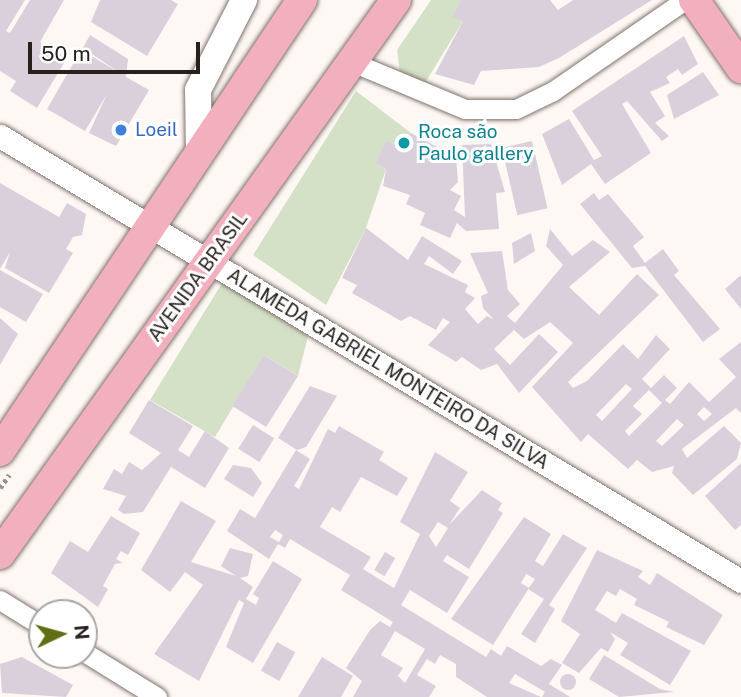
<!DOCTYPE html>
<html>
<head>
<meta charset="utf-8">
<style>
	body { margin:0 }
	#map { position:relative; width:741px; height:697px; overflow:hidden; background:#fef8f5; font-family:"Public Sans",sans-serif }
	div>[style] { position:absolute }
	.green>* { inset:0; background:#d4e1c7 }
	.building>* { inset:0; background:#dad0dc; transform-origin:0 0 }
	.round { border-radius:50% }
	.path>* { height:4.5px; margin-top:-2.25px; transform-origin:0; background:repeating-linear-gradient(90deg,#999390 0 3.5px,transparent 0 7px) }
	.roads { filter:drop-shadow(0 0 2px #80736c) drop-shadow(0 0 2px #80736c) }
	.minor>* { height:19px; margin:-9.5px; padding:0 9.5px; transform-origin:9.5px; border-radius:9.5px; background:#fff }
	.tertiary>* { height:23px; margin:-11.5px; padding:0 11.5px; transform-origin:11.5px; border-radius:11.5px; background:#fff }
	.secondary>* { height:26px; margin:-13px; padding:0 13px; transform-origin:13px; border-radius:13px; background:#fff }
	.primary>* { height:30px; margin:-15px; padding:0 15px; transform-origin:15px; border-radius:15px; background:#f2b0bf }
	.dots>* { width:19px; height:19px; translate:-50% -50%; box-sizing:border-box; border:4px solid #fff; border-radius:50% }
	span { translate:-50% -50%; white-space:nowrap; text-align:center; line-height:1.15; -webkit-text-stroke:6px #fff; paint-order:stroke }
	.shop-label { font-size:19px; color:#366cbe }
	.left { translate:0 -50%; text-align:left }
	.culture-label { font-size:19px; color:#0d838f }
	.street-label { font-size:19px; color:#27211e }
	.north { position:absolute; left:28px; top:599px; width:70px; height:70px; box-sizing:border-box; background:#fff; border:2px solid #a9a6a5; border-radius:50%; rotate:85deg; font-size:19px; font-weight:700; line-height:28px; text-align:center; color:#27211e }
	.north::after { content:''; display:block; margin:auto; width:24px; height:32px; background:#626d14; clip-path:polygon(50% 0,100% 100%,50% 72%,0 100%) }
	.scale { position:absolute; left:28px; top:42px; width:172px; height:32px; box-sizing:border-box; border:4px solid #27211e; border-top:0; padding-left:9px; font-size:21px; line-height:24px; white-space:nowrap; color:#27211e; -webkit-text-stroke:5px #fff; paint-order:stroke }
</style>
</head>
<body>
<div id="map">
	<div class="green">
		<i style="clip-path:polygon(431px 0,461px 0,463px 21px,422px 88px,400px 73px,397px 50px)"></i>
		<i style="clip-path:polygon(356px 91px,411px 133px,398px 147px,386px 142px,375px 164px,386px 169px,366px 228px,326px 305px,253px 255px)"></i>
		<i style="clip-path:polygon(224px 280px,308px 336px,298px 376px,264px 355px,215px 437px,150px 400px)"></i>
	</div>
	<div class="building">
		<i style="clip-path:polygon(0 0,25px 0,6px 31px,10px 33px,30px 0,64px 0,40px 42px,67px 58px,37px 108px,10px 91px,16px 81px,0 71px)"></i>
		<i style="clip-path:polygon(100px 0,171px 0,178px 4px,147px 56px,91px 22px)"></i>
		<i style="clip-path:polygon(461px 0,550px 0,558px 10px,573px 0,652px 0,559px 58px,539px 67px,481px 71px,474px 85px,435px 74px,463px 21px,453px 17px)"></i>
		<i style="clip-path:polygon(90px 35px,128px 59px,126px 77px,149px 90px,116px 146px,89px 133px,107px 94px,85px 131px,47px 109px,81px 50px,120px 73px,83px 48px)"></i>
		<i style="clip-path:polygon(684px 36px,698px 64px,682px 75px,678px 69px,666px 77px,670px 83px,650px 92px,665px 116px,655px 123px,669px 136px,662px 141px,627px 101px,622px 104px,651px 153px,605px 184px,591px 164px,562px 185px,542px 134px,569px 119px,594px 160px,602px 156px,572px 111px)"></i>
		<i style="clip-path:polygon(703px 72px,719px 95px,674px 119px,667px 95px)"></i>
		<i style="clip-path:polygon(411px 133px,456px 157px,458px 182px,450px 190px,461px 196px,454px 210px,465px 217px,462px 145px,491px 144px,505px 192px,496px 193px,499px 229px,466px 231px,457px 223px,450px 238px,420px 225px,425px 213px,406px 204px,410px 195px,383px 186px,386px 169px,375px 164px,386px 141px,398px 147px)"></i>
		<i style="left:532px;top:141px;width:69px;height:31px;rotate:77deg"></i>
		<i style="clip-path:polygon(0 183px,59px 217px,67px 203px,86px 214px,82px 235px,73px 237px,66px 249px,73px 253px,49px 293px,5px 268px,10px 252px,0 269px)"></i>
		<i style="clip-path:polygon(594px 193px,599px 200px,608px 194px,644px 237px,633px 246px,645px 263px,663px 249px,679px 271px,674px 275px,720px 329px,703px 342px,645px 266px,632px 268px,580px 204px)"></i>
		<i style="clip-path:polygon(evenodd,366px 228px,408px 260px,422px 236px,462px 261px,453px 274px,429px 256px,424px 264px,468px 285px,465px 292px,475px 298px,465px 309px,478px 324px,487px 316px,494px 320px,483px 308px,481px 296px,488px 293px,470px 253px,502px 251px,508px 290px,520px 304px,507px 316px,515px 323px,563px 265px,546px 246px,550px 229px,572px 256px,593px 240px,610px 252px,569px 287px,599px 315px,637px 274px,659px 295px,568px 382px,573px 388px,587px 381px,623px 344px,638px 359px,656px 335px,670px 349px,642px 379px,651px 388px,664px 375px,677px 388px,665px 400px,670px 404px,689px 382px,709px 402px,736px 377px,719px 359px,741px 342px,741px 413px,736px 408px,682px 449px,687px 458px,724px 426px,741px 443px,737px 459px,693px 495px,672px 473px,674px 466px,652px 472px,637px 460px,628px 469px,588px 434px,581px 442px,532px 387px,573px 343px,550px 322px,524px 339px,514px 330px,494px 349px,510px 365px,539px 334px,558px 352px,519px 393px,497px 364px,481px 370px,462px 357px,456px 362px,428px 345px,450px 322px,443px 318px,436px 330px,410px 316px,401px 321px,352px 293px,357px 285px,342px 278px,366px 228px,626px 384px,632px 389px,602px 421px,596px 415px,626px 384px,366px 228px,649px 390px,662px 403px,629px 436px,625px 431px,642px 414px,633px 406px,649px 390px,366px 228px,704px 407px,712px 414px,704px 421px,697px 414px,704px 407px,366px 228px,677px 419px,684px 425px,662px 446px,656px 441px,677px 419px)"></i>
		<i style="clip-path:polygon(531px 233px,535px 251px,514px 264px,512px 243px)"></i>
		<i style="clip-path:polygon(0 270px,43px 294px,26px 322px,0 307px)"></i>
		<i style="clip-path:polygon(741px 275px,741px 309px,725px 289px)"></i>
		<i style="clip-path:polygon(0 318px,18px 334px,0 365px)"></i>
		<i style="left:264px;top:355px;width:40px;height:60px;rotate:32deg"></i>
		<i style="clip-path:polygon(310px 386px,337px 396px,306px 447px,297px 450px,278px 438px)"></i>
		<i style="clip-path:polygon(149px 400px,193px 426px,178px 450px,189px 457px,205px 431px,229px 448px,205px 488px,171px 467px,143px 512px,124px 514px,118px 510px,126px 496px,103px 489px,114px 469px,122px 474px,129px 462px,142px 470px,161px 453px,129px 433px)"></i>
		<i style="left:253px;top:425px;width:25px;height:28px;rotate:32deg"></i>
		<i style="clip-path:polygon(evenodd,339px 426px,384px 452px,379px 460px,408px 478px,397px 496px,361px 477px,340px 512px,332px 507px,320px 527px,371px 557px,363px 569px,394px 588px,420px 534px,400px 522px,435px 452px,468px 472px,450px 501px,460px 508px,449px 525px,482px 490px,502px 503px,498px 510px,503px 513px,469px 569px,447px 555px,443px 561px,469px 577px,447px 613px,410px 590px,401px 605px,486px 657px,491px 649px,501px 656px,507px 646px,541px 666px,551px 659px,562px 665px,549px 684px,570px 697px,542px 697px,545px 692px,515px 674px,509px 683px,541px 697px,487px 697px,456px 677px,456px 664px,440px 655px,435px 664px,427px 659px,417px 675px,436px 686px,429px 697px,353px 697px,362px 681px,346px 668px,370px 630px,380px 621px,390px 627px,393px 622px,341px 590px,350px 575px,290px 539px,285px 548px,278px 544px,269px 559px,227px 531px,240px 509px,255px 518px,296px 450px,310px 459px,294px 486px,299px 489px,328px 429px,335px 433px,339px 426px,438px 522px,448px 528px,436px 547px,429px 536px,438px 522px,339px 426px,275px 530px,283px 535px,279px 542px,270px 537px,275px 530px,339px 426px,395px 631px,425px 649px,405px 683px,398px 676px,403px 668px,381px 655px,395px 631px)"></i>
		<i style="clip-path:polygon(741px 463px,741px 525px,735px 530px,705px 496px)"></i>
		<i style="clip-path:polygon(233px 465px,251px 468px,262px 483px,253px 497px,224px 479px)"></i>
		<i style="clip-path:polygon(181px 501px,216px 521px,191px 562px,236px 576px,221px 566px,230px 548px,253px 554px,248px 576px,240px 578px,253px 587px,246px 599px,256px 605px,259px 598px,253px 594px,273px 561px,302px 579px,253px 663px,226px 647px,244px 603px,239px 600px,199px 681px,154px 654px,203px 585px,185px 572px,170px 592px,141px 570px)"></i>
		<i style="clip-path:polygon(111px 516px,140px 533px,128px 555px,121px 551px,116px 559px,123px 563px,115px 564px,103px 586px,108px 589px,98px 607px,51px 573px,70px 541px,88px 552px)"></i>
		<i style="clip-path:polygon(524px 517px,551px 534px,535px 561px,543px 566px,563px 534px,587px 548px,549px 605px,555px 609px,535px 643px,521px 634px,544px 599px,528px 589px,535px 579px,526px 574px,521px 583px,529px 588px,493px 645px,451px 619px)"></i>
		<i style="clip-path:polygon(597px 550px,643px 571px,638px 577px,650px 585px,657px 573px,723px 615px,704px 645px,666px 627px,669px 622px,634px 605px,637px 599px,620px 589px,616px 596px,607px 591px,595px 610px,616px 623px,622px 613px,691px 651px,670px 685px,620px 655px,628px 643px,610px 632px,615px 639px,608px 652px,601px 648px,579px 673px,562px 663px,580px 634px,561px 621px)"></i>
		<i style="left:385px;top:552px;width:12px;height:21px;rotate:31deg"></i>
		<i style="left:277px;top:642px;width:21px;height:33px;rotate:29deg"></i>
		<i style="clip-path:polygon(604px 655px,660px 689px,674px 692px,619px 697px,589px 679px)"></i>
		<i style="clip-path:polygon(22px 657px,73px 685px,66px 697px,2px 693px,0 664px)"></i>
		<i style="clip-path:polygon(322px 657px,353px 676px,341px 697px,298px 697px)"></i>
		<i class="round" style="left:560px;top:674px;width:16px;height:16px"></i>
	</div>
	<div class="path">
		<i style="left:0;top:488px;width:16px;rotate:-55deg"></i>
	</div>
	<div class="roads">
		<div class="minor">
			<i style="left:352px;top:62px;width:122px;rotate:22.6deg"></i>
			<i style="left:465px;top:109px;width:51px"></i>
			<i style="left:516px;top:109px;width:41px;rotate:-25.9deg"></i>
			<i style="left:553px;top:91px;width:160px;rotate:-34.6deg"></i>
			<i style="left:0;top:600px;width:49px;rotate:31.8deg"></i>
			<i style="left:84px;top:652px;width:86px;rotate:31.7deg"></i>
		</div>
		<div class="tertiary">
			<i style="left:0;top:136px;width:864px;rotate:30.99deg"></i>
		</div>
		<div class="secondary">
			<i style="left:199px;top:152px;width:62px;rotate:-90.9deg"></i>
			<i style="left:198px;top:90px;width:101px;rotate:-62.9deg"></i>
		</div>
		<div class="primary">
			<i style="left:694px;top:0;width:83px;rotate:55.3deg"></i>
			<i style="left:0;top:451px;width:543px;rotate:-56.19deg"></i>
			<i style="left:0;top:554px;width:681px;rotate:-54.44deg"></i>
		</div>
	</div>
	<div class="dots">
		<i style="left:121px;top:130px;background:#3f7fe0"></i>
		<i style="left:404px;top:143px;background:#0f9aa8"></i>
	</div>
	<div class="shop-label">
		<span class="left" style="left:135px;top:130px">Loeil</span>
	</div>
	<div class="culture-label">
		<span class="left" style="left:418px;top:143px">Roca são<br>Paulo gallery</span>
	</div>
	<div class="street-label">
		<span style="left:198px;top:277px;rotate:-54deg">AVENIDA BRASIL</span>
		<span style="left:388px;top:369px;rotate:31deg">ALAMEDA GABRIEL MONTEIRO DA SILVA</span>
	</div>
	<div class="north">N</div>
	<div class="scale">50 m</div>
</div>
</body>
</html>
